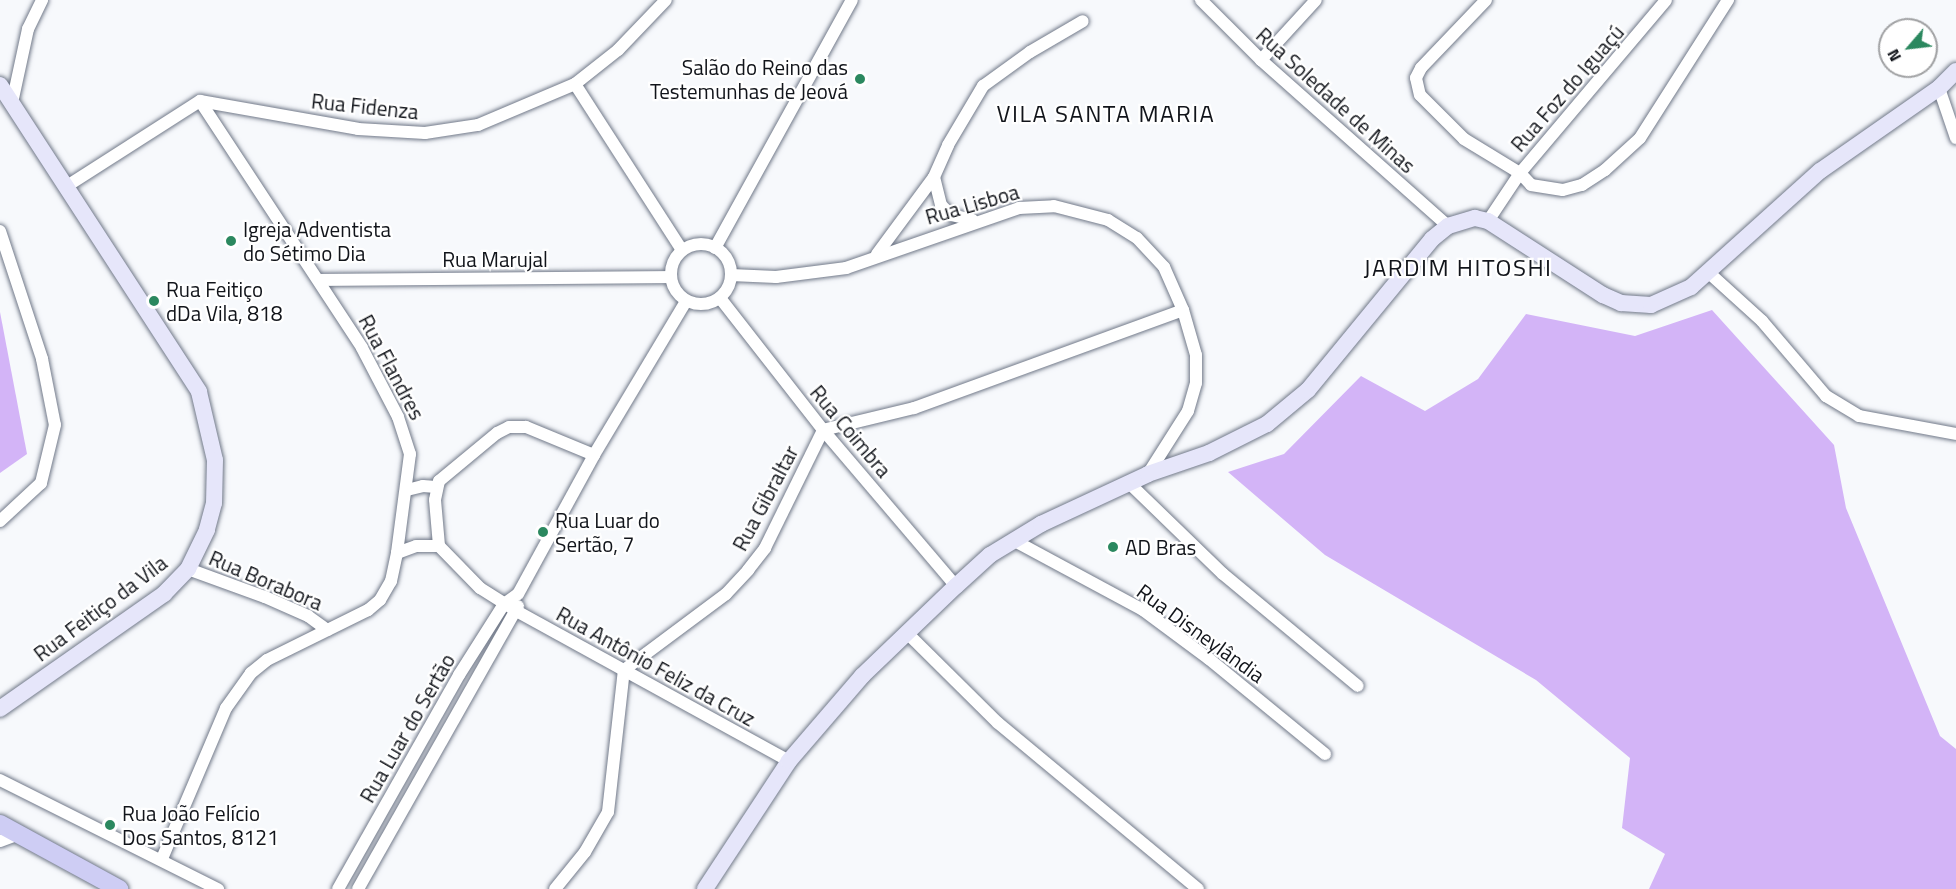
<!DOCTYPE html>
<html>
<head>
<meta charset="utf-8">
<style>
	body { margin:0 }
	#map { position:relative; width:1956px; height:889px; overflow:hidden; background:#f7f9fc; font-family:"Titillium Web",sans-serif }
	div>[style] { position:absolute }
	.forest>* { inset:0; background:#d3b4f7 }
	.roads { filter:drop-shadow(0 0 2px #717989) drop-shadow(0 0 2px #717989) }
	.street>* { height:12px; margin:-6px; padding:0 6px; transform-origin:6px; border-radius:6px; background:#fff }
	.street>.ring { margin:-6px; padding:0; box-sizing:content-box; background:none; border:12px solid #fff; border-radius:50% }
	.secondary>* { height:16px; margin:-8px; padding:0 8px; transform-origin:8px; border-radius:8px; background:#e6e6fa }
	.primary>* { height:18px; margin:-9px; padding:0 9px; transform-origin:9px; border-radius:9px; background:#cecdf4 }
	.dots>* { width:16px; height:16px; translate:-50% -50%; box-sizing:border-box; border:3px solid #fff; border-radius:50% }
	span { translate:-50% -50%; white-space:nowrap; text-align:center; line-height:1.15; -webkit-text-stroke:4.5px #fff; paint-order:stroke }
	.poi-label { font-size:21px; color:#11141a }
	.right { translate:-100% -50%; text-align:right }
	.left { translate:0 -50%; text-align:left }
	.street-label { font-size:21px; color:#11141a }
	.quarter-label { font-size:24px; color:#11141a; letter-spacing:1.5px }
	.north { position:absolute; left:1878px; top:18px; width:60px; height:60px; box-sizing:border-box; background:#fff; border:2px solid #a0a1a3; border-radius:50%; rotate:242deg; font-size:16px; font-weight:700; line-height:24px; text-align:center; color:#11141a }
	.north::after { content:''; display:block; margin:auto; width:21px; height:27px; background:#2b885f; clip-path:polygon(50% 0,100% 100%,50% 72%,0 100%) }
</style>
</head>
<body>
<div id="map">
	<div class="forest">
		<i style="clip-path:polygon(1712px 310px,1834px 445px,1846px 508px,1940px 736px,1956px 749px,1956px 889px,1649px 889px,1665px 854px,1622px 828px,1630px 758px,1536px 680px,1325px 555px,1228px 472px,1284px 454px,1361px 376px,1425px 411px,1478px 379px,1526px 314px,1635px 336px)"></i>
		<i style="clip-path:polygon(0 312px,27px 454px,0 473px)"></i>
	</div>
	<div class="roads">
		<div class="street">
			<i style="left:1201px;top:0;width:85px;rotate:45deg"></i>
			<i style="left:1261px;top:60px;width:250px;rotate:41.6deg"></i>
			<i style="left:1486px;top:0;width:94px;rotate:133.7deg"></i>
			<i style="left:1421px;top:68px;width:11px;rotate:117deg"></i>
			<i style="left:1416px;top:78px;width:17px;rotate:77deg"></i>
			<i style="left:1420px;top:95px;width:62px;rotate:45deg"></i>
			<i style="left:1464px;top:139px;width:66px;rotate:31.3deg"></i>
			<i style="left:1520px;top:173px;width:16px;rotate:47deg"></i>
			<i style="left:1531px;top:185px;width:32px;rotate:9deg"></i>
			<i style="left:1563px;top:190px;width:20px;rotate:-15deg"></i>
			<i style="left:1582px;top:185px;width:27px;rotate:-33deg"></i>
			<i style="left:1605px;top:170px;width:47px;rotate:-42.4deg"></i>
			<i style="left:1640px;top:138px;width:164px;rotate:-57.5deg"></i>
			<i style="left:1261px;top:60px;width:81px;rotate:-47.5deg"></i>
			<i style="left:575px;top:84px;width:197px;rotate:57.2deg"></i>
			<i style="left:1939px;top:88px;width:53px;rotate:71.2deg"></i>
			<i style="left:200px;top:101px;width:160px;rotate:10deg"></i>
			<i style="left:358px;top:129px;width:67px;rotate:3.4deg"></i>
			<i style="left:425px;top:133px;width:54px;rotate:-8.6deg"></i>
			<i style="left:478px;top:125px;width:105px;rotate:-22.9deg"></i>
			<i style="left:575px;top:84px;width:55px;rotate:-38.3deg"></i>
			<i style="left:618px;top:50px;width:69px;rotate:-46.2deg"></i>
			<i style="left:12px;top:103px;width:76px;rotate:-77.8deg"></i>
			<i style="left:28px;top:29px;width:32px;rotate:-64deg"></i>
			<i style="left:934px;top:177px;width:29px;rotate:76deg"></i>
			<i style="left:941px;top:205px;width:14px;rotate:45deg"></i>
			<i style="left:951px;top:215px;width:22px;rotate:13deg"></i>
			<i style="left:67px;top:186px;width:158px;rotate:-32.6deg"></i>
			<i style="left:200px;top:101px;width:295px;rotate:56.7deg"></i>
			<i style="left:362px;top:348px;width:78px;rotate:62.4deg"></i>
			<i style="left:398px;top:417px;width:39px;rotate:72deg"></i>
			<i style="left:410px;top:454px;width:100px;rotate:97.5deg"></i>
			<i style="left:397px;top:553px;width:29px;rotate:102deg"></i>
			<i style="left:391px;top:581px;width:22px;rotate:120deg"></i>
			<i style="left:380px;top:600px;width:16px;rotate:140deg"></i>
			<i style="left:368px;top:610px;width:113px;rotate:153.7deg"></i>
			<i style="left:267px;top:660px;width:21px;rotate:141deg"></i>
			<i style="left:251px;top:673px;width:43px;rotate:125.5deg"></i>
			<i style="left:226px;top:708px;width:164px;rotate:113deg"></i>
			<i style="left:1488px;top:221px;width:58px;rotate:-56.3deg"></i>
			<i style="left:1520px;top:173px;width:226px;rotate:-49.8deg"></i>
			<i style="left:0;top:231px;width:135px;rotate:71.8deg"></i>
			<i style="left:42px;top:359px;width:67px;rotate:78.9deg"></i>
			<i style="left:55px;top:425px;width:60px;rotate:103.6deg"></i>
			<i style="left:41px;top:483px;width:56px;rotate:137.2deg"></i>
			<i class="ring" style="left:671px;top:244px;width:48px;height:48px"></i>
			<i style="left:715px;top:248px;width:283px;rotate:-61.1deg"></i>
			<i style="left:877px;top:254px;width:96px;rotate:-53.5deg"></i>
			<i style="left:934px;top:177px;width:35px;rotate:-66deg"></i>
			<i style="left:948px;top:145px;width:69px;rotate:-59.3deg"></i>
			<i style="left:983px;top:86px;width:58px;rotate:-35.9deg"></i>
			<i style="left:1030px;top:52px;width:61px;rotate:-30.3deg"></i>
			<i style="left:1708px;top:272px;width:73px;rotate:42.2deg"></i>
			<i style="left:1762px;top:321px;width:99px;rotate:49.5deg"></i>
			<i style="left:1826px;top:396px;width:39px;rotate:31deg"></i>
			<i style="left:1859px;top:416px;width:99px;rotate:10.5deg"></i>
			<i style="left:731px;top:275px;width:45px;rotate:2.5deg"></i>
			<i style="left:776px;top:277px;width:71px;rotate:-7.3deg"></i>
			<i style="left:846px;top:268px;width:183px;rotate:-19.1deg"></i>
			<i style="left:1019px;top:208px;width:35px;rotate:-3deg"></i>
			<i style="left:1054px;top:206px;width:56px;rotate:14.5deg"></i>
			<i style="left:1108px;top:220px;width:34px;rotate:32deg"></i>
			<i style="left:1137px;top:238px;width:40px;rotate:47deg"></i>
			<i style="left:1164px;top:267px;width:47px;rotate:66.2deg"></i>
			<i style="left:1183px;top:310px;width:47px;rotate:73.9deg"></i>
			<i style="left:1196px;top:355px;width:28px;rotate:90deg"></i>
			<i style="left:1196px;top:383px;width:29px;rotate:106deg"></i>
			<i style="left:1188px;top:411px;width:75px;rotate:122.4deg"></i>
			<i style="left:320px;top:280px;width:350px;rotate:-0.5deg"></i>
			<i style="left:720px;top:298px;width:167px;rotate:52deg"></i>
			<i style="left:823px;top:430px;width:205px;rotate:49.6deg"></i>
			<i style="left:594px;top:455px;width:74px;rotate:-157.6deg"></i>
			<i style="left:526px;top:427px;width:17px;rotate:180deg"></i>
			<i style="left:509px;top:427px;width:13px;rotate:153deg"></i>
			<i style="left:497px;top:433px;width:75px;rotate:140.4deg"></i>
			<i style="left:439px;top:481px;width:19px;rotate:102deg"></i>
			<i style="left:435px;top:500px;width:46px;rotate:85deg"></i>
			<i style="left:439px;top:546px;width:59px;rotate:45.7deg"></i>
			<i style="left:480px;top:588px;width:45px;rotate:32.3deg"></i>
			<i style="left:518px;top:612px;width:309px;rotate:28.8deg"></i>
			<i style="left:1128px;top:482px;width:132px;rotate:44.1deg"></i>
			<i style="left:1223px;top:574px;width:175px;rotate:39.7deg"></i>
			<i style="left:407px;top:490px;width:16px;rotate:-14deg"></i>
			<i style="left:423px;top:486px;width:13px;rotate:4deg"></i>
			<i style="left:1013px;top:540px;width:148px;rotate:28.3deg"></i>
			<i style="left:1143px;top:610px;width:82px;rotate:36.6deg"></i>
			<i style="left:1209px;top:659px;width:150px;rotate:39.3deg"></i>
			<i style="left:397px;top:553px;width:20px;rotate:-20deg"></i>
			<i style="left:416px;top:546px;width:23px"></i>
			<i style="left:188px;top:569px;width:82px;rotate:20deg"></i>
			<i style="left:265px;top:597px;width:47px;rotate:23.8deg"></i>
			<i style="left:308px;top:616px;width:24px;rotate:36deg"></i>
			<i style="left:906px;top:632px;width:129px;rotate:44.7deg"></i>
			<i style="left:998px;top:723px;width:260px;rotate:39.7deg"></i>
			<i style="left:0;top:780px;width:244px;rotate:26.6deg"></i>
			<i style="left:0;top:841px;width:20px;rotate:-20deg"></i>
			<i style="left:338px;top:889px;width:246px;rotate:-60.5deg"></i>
			<i style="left:459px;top:675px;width:84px;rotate:-57.6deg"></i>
			<i style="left:504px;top:604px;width:17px;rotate:-36deg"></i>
			<i style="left:518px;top:594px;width:158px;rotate:-61.3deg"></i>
			<i style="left:594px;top:455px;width:179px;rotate:-59.1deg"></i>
			<i style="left:358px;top:889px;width:325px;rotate:-60.5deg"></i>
			<i style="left:555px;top:889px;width:48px;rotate:-51deg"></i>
			<i style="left:585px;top:852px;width:46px;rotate:-60.1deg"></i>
			<i style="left:608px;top:812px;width:143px;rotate:-83.6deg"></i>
			<i style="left:624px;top:670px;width:127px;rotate:-36.7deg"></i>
			<i style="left:726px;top:594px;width:33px;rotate:-47deg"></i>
			<i style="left:748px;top:570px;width:28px;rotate:-52deg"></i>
			<i style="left:765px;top:548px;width:131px;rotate:-63.8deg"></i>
			<i style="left:823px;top:430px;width:94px;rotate:-13.6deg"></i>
			<i style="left:914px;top:408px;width:286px;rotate:-20deg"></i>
		</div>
		<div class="secondary">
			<i style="left:0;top:85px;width:366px;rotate:57deg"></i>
			<i style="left:199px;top:392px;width:70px;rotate:76.8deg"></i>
			<i style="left:215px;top:460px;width:43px;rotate:91.3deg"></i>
			<i style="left:214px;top:503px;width:28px;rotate:105deg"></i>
			<i style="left:207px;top:530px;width:43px;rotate:116deg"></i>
			<i style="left:188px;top:569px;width:35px;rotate:134deg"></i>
			<i style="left:164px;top:594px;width:200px;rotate:145deg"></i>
			<i style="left:705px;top:889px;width:153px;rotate:-56.7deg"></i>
			<i style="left:789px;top:761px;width:112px;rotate:-49.3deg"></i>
			<i style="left:862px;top:676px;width:130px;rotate:-43.8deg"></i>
			<i style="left:956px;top:586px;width:46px;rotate:-42.4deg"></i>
			<i style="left:990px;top:555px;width:60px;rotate:-31.3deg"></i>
			<i style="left:1041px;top:524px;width:118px;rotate:-25deg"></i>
			<i style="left:1148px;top:474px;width:65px;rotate:-19deg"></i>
			<i style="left:1209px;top:453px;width:65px;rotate:-26.6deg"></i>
			<i style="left:1267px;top:424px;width:53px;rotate:-39.7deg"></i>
			<i style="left:1308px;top:390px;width:195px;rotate:-50.6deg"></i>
			<i style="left:1432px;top:239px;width:21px;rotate:-39deg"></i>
			<i style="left:1448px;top:226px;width:28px;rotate:-17deg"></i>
			<i style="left:1475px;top:218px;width:13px;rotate:13deg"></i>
			<i style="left:1488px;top:221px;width:137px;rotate:32.8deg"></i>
			<i style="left:1603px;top:295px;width:20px;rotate:24deg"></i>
			<i style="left:1621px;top:303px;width:30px;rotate:4deg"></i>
			<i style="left:1651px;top:305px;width:44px;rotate:-24.2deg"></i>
			<i style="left:1691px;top:287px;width:173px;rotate:-42deg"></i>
			<i style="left:1820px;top:171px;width:145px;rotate:-34.9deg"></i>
			<i style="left:1939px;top:88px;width:24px;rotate:-45deg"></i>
		</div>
		<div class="primary">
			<i style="left:0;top:824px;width:136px;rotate:28.6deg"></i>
		</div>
	</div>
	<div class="dots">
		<i style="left:860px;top:79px;background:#2b885f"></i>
		<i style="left:231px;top:241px;background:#2b885f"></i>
		<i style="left:154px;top:301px;background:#2b885f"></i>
		<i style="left:543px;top:532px;background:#2b885f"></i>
		<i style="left:1113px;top:547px;background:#2b885f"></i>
		<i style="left:110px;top:825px;background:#2b885f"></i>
	</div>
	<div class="poi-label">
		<span class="right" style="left:848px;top:79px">Salão do Reino das<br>Testemunhas de Jeová</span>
		<span class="left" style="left:243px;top:241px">Igreja Adventista<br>do Sétimo Dia</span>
		<span class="left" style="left:166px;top:301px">Rua Feitiço<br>dDa Vila, 818</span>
		<span class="left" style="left:555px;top:532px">Rua Luar do<br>Sertão, 7</span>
		<span class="left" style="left:1125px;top:547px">AD Bras</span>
		<span class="left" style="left:122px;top:825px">Rua João Felício<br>Dos Santos, 8121</span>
	</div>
	<div class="street-label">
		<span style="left:1567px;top:88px;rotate:-49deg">Rua Foz do Iguaçú</span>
		<span style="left:1336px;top:100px;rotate:42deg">Rua Soledade de Minas</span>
		<span style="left:365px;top:106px;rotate:6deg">Rua Fidenza</span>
		<span style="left:972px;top:204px;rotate:-16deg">Rua Lisboa</span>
		<span style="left:495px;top:259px">Rua Marujal</span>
		<span style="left:392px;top:367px;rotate:62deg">Rua Flandres</span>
		<span style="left:851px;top:431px;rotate:50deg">Rua Coimbra</span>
		<span style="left:765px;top:498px;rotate:-62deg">Rua Gibraltar</span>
		<span style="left:266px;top:580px;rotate:23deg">Rua Borabora</span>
		<span style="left:100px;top:608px;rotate:-37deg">Rua Feitiço da Vila</span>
		<span style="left:1201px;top:633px;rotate:36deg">Rua Disneylândia</span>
		<span style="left:656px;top:666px;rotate:29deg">Rua Antônio Feliz da Cruz</span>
		<span style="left:407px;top:728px;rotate:-60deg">Rua Luar do Sertão</span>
	</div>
	<div class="quarter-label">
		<span style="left:1106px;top:114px">VILA SANTA MARIA</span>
		<span style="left:1458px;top:268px">JARDIM HITOSHI</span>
	</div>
	<div class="north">N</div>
</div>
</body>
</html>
